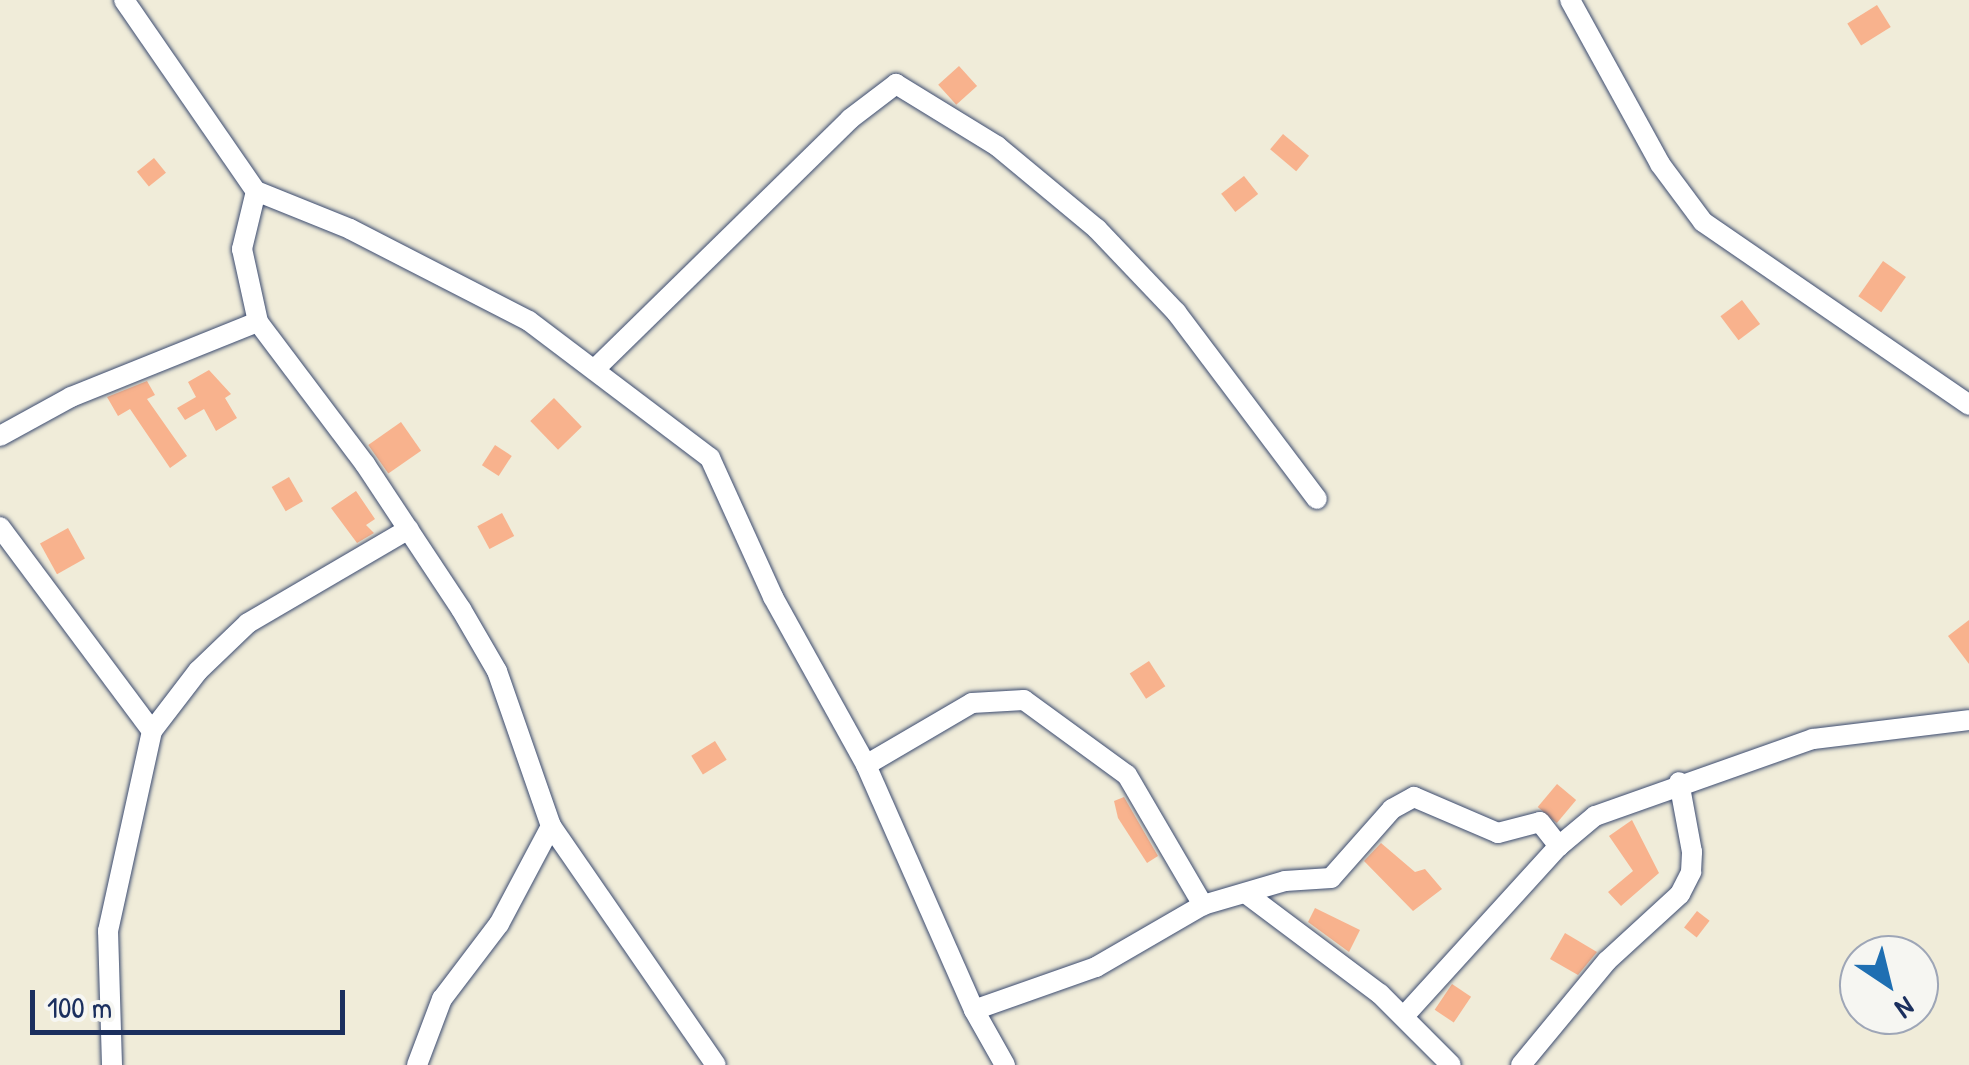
<!DOCTYPE html>
<html>
<head>
<meta charset="utf-8">
<style>
	body { margin:0 }
	#map { position:relative; width:1969px; height:1065px; overflow:hidden; background:#f0ecd9; font-family:"Patrick Hand",sans-serif }
	div>[style] { position:absolute }
	.building>* { inset:0; background:#f8b28d; transform-origin:0 0 }
	.roads { filter:drop-shadow(0 0 2px #3b4b70) drop-shadow(0 0 2px #3b4b70) }
	.minor>* { height:20px; margin:-10px; padding:0 10px; transform-origin:10px; border-radius:10px; background:#fff }
	span { translate:-50% -50%; white-space:nowrap; text-align:center; line-height:1.15; -webkit-text-stroke:9px #f6f6f2; paint-order:stroke }
	.north { position:absolute; left:1839px; top:935px; width:100px; height:100px; box-sizing:border-box; background:#f6f6f2; border:2px solid #9ea6b7; border-radius:50%; rotate:145deg; font-size:28px; font-weight:700; line-height:40px; text-align:center; color:#1b2f5e }
	.north::after { content:''; display:block; margin:auto; width:35px; height:45px; background:#1f6fb2; clip-path:polygon(50% 0,100% 100%,50% 72%,0 100%) }
	.scale { position:absolute; left:30px; top:990px; width:315px; height:45px; box-sizing:border-box; border:5px solid #1b2f5e; border-top:0; padding-left:12px; font-size:30px; line-height:35px; white-space:nowrap; color:#1b2f5e; -webkit-text-stroke:8px #f6f6f2; paint-order:stroke }
</style>
</head>
<body>
<div id="map">
	<div class="building">
		<i style="left:1877px;top:5px;width:26px;height:35px;rotate:58deg"></i>
		<i style="left:959px;top:66px;width:27px;height:28px;rotate:48deg"></i>
		<i style="left:1283px;top:134px;width:34px;height:20px;rotate:40deg"></i>
		<i style="left:154px;top:158px;width:19px;height:22px;rotate:51deg"></i>
		<i style="left:1244px;top:176px;width:23px;height:29px;rotate:52deg"></i>
		<i style="left:1883px;top:261px;width:28px;height:43px;rotate:35deg"></i>
		<i style="left:1742px;top:300px;width:30px;height:27px;rotate:53deg"></i>
		<i style="clip-path:polygon(209px 370px,231px 394px,225px 398px,237px 418px,216px 431px,204px 409px,185px 420px,177px 408px,196px 397px,188px 382px)"></i>
		<i style="clip-path:polygon(147px 381px,155px 395px,147px 399px,187px 456px,170px 468px,130px 409px,118px 416px,107px 397px)"></i>
		<i style="left:554px;top:398px;width:40px;height:33px;rotate:46deg"></i>
		<i style="left:401px;top:422px;width:35px;height:40px;rotate:55deg"></i>
		<i style="left:495px;top:445px;width:20px;height:24px;rotate:33deg"></i>
		<i style="left:289px;top:477px;width:28px;height:20px;rotate:60deg"></i>
		<i style="clip-path:polygon(356px 491px,375px 519px,366px 525px,374px 533px,357px 543px,331px 508px)"></i>
		<i style="left:502px;top:513px;width:26px;height:28px;rotate:62deg"></i>
		<i style="left:68px;top:528px;width:35px;height:32px;rotate:61deg"></i>
		<i style="clip-path:polygon(1969px 620px,1969px 664px,1948px 636px)"></i>
		<i style="left:1149px;top:661px;width:30px;height:23px;rotate:57deg"></i>
		<i style="left:715px;top:741px;width:22px;height:28px;rotate:58deg"></i>
		<i style="left:1557px;top:784px;width:25px;height:30px;rotate:40deg"></i>
		<i style="clip-path:polygon(1124px 797px,1158px 856px,1147px 863px,1118px 818px,1114px 801px)"></i>
		<i style="clip-path:polygon(1632px 820px,1659px 873px,1621px 906px,1608px 892px,1633px 871px,1609px 836px)"></i>
		<i style="clip-path:polygon(1381px 843px,1415px 872px,1425px 869px,1442px 889px,1413px 911px,1364px 861px)"></i>
		<i style="clip-path:polygon(1315px 908px,1360px 930px,1349px 952px,1308px 922px)"></i>
		<i style="left:1697px;top:911px;width:16px;height:21px;rotate:38deg"></i>
		<i style="clip-path:polygon(1565px 933px,1597px 952px,1578px 975px,1550px 959px)"></i>
		<i style="left:1452px;top:984px;width:23px;height:31px;rotate:34deg"></i>
	</div>
	<div class="roads">
		<div class="minor">
			<i style="left:124px;top:0;width:232px;rotate:55.4deg"></i>
			<i style="left:256px;top:191px;width:101px;rotate:22deg"></i>
			<i style="left:350px;top:229px;width:201px;rotate:27.2deg"></i>
			<i style="left:529px;top:321px;width:227px;rotate:37.1deg"></i>
			<i style="left:710px;top:458px;width:153px;rotate:65.6deg"></i>
			<i style="left:773px;top:597px;width:192px;rotate:61deg"></i>
			<i style="left:866px;top:765px;width:268px;rotate:66.2deg"></i>
			<i style="left:974px;top:1010px;width:63px;rotate:60.6deg"></i>
			<i style="left:1570px;top:0;width:187px;rotate:61.2deg"></i>
			<i style="left:1660px;top:164px;width:72px;rotate:53.4deg"></i>
			<i style="left:1703px;top:222px;width:323px;rotate:34.5deg"></i>
			<i style="left:256px;top:191px;width:60px;rotate:103.6deg"></i>
			<i style="left:242px;top:249px;width:75px;rotate:77.6deg"></i>
			<i style="left:258px;top:322px;width:178px;rotate:53deg"></i>
			<i style="left:365px;top:464px;width:174px;rotate:56.5deg"></i>
			<i style="left:461px;top:609px;width:72px;rotate:59.9deg"></i>
			<i style="left:497px;top:671px;width:164px;rotate:70.8deg"></i>
			<i style="left:551px;top:826px;width:290px;rotate:55.4deg"></i>
			<i style="left:597px;top:367px;width:354px;rotate:-44.4deg"></i>
			<i style="left:850px;top:119px;width:58px;rotate:-37.3deg"></i>
			<i style="left:896px;top:84px;width:119px;rotate:31.5deg"></i>
			<i style="left:997px;top:146px;width:130px;rotate:39.7deg"></i>
			<i style="left:1097px;top:229px;width:115px;rotate:46.4deg"></i>
			<i style="left:1176px;top:312px;width:234px;rotate:53deg"></i>
			<i style="left:0;top:436px;width:81px;rotate:-28.8deg"></i>
			<i style="left:71px;top:397px;width:201px;rotate:-21.9deg"></i>
			<i style="left:0;top:527px;width:254px;rotate:53.3deg"></i>
			<i style="left:866px;top:765px;width:123px;rotate:-30.3deg"></i>
			<i style="left:972px;top:703px;width:52px;rotate:-3.3deg"></i>
			<i style="left:1024px;top:700px;width:127px;rotate:36.1deg"></i>
			<i style="left:1127px;top:775px;width:151px;rotate:59.7deg"></i>
			<i style="left:1248px;top:895px;width:165px;rotate:36.9deg"></i>
			<i style="left:1380px;top:994px;width:100px;rotate:45deg"></i>
			<i style="left:974px;top:1010px;width:129px;rotate:-19.4deg"></i>
			<i style="left:1096px;top:967px;width:124px;rotate:-30.1deg"></i>
			<i style="left:1203px;top:905px;width:85px;rotate:-16.3deg"></i>
			<i style="left:1285px;top:881px;width:46px;rotate:-3.7deg"></i>
			<i style="left:1331px;top:878px;width:92px;rotate:-48.5deg"></i>
			<i style="left:1392px;top:809px;width:25px;rotate:-29deg"></i>
			<i style="left:1414px;top:797px;width:91px;rotate:23.2deg"></i>
			<i style="left:1498px;top:833px;width:43px;rotate:-14.7deg"></i>
			<i style="left:1540px;top:822px;width:31px;rotate:52deg"></i>
			<i style="left:1405px;top:1015px;width:229px;rotate:-47.7deg"></i>
			<i style="left:1559px;top:846px;width:47px;rotate:-39.8deg"></i>
			<i style="left:1595px;top:816px;width:231px;rotate:-19.5deg"></i>
			<i style="left:1813px;top:739px;width:157px;rotate:-6.9deg"></i>
			<i style="left:112px;top:1065px;width:134px;rotate:-91.7deg"></i>
			<i style="left:108px;top:931px;width:205px;rotate:-77.6deg"></i>
			<i style="left:152px;top:731px;width:76px;rotate:-52.5deg"></i>
			<i style="left:198px;top:671px;width:69px;rotate:-43.8deg"></i>
			<i style="left:248px;top:623px;width:186px;rotate:-30.3deg"></i>
			<i style="left:417px;top:1065px;width:71px;rotate:-69.3deg"></i>
			<i style="left:442px;top:999px;width:94px;rotate:-52.8deg"></i>
			<i style="left:499px;top:924px;width:111px;rotate:-62deg"></i>
			<i style="left:1521px;top:1065px;width:135px;rotate:-50.4deg"></i>
			<i style="left:1607px;top:961px;width:99px;rotate:-42.5deg"></i>
			<i style="left:1680px;top:894px;width:25px;rotate:-63deg"></i>
			<i style="left:1691px;top:872px;width:20px;rotate:-87deg"></i>
			<i style="left:1692px;top:852px;width:71px;rotate:-100.5deg"></i>
		</div>
	</div>
	<div class="north">N</div>
	<div class="scale">100 m</div>
</div>
</body>
</html>
